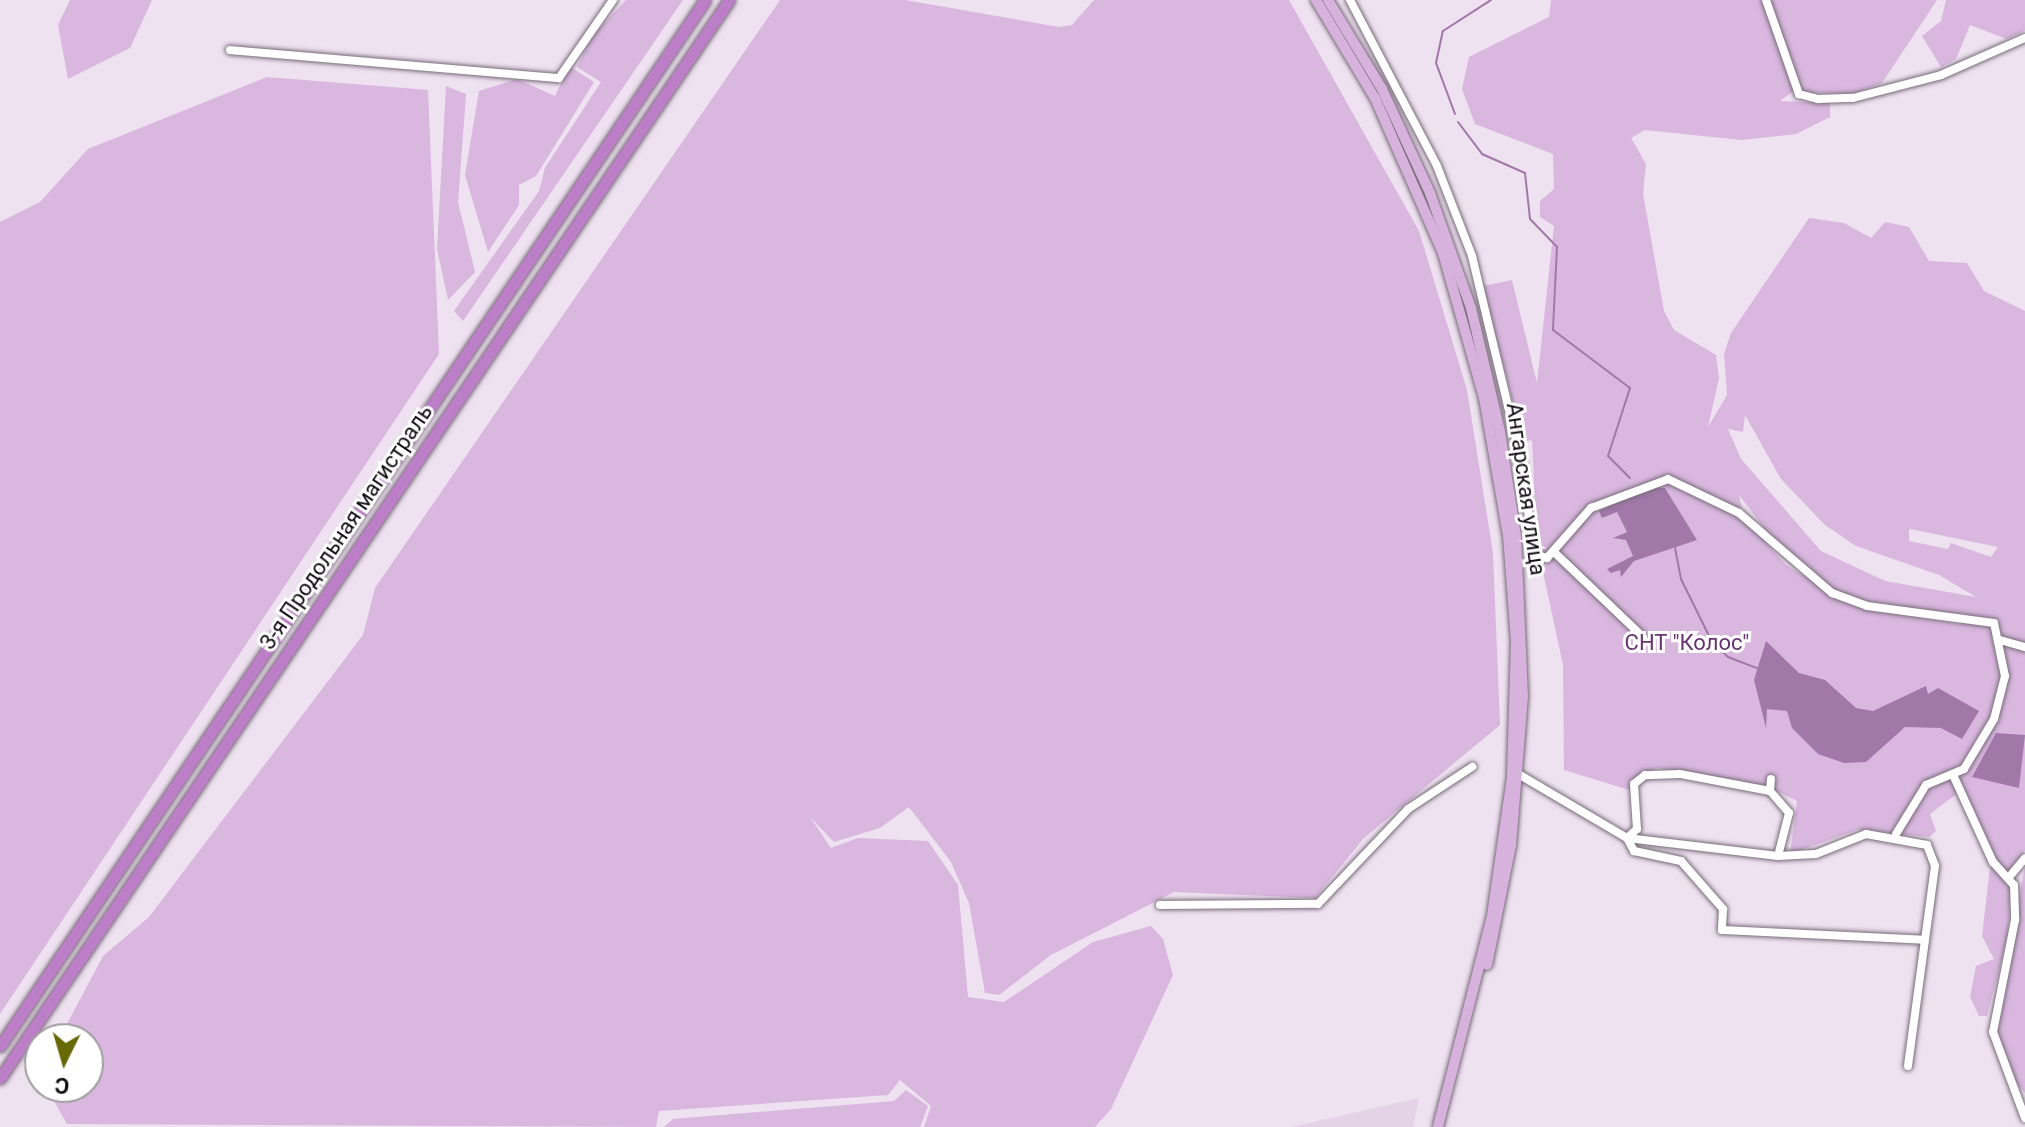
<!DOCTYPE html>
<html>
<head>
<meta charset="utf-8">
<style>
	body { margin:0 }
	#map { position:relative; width:2025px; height:1127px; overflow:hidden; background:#eee1f0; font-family:Roboto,sans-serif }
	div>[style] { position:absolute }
	.built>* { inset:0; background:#e4d3e7 }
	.green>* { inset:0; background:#d9b7df }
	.water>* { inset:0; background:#a178a8 }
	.stream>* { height:2px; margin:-1px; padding:0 1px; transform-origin:1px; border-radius:1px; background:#a178a8 }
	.roads { filter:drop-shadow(0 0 2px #786c79) drop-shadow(0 0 2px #786c79) }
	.minor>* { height:8px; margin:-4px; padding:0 4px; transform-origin:4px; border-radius:4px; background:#fff }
	.major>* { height:10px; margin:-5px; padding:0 5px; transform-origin:5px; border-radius:5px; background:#d7b2dd }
	.highway>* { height:11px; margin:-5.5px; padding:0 5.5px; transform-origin:5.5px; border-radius:5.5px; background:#bc7ec7 }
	span { translate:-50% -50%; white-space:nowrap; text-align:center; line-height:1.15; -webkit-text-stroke:6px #fff; paint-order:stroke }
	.street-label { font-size:22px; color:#0f0b10 }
	.park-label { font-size:22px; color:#683372 }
	.north { position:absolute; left:24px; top:1023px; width:80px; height:80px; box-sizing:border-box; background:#fff; border:2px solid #9f9d9f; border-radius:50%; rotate:185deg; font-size:22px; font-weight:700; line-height:32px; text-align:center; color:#0f0b10 }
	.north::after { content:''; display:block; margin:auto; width:28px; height:36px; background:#676908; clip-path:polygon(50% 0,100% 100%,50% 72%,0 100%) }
</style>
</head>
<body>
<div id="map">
	<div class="built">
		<i style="clip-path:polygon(1419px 1098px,1413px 1127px,1292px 1127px)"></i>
	</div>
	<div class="green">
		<i style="clip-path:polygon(70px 0,152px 0,130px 48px,68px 79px,58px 25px)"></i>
		<i style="clip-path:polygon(626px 0,683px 0,463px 321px,454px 311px,539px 191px,545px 168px,601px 82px,577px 67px,593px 35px)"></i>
		<i style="clip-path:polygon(780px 0,905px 0,1059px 27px,1072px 25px,1094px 0,1289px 0,1419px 231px,1467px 390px,1493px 553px,1500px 725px,1364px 838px,1315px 898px,1174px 892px,1051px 955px,999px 995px,985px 993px,969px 903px,951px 862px,909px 807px,880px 828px,834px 842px,810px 817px,831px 848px,858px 838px,928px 841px,958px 885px,968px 997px,1004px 1002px,1093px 942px,1151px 926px,1163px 939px,1173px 975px,1111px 1109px,1095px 1127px,924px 1127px,931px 1106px,900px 1080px,888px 1095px,659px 1111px,656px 1127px,67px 1124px,46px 1087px,88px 1087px,88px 1039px,59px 1039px,103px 956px,149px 917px,363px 635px,375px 588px)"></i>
		<i style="clip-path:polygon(evenodd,1551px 0,1937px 0,1882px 83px,1853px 94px,1792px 92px,1780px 101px,1830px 103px,1830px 117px,1796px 134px,1742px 140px,1645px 130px,1631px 138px,1646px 164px,1643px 194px,1664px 311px,1674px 330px,1716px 355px,1719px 378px,1708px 427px,1727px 395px,1724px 354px,1731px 333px,1809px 218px,1844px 223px,1871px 238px,1885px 222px,1909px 227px,1929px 261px,1967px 263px,1984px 291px,2025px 311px,2025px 850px,2013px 874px,2007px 939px,1987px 1016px,1979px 1016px,1970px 997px,1976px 966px,1994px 959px,1982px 936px,1992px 851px,1962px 790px,1930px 814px,1936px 831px,1929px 837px,1857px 830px,1790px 854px,1797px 801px,1768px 787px,1658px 768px,1637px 776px,1629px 790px,1564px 770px,1563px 665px,1537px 544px,1532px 440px,1523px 442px,1483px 286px,1512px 280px,1537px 383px,1554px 226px,1540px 217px,1540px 201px,1554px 189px,1553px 154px,1475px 124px,1462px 89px,1469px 57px,1549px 17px,1551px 0,1745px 415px,1781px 479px,1825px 525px,1856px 546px,1939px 575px,1976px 597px,1885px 581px,1821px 551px,1741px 459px,1728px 429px,1743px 432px,1745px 415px,1551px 0,1739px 495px,1774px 541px,1854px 606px,1786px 565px,1744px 519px,1739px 495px,1551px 0,1909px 530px,1910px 529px,1998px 547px,1991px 557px,1951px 543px,1948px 549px,1909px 541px,1909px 530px,1551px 0,1939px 612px,1967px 615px,1960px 624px,1894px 614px,1939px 612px)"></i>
		<i style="clip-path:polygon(1946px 0,2025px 0,2025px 30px,2007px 39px,1970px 25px,1956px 59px,1941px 67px,1922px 36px,1941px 21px)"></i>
		<i style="clip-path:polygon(569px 66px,594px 82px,536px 176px,519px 185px,519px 205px,488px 252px,465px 175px,479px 91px,517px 79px,555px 96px)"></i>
		<i style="clip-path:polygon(267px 77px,428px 90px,439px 354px,0 1014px,0 222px,40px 202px,88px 149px)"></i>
		<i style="clip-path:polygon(446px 86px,466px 94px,458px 202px,475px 272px,448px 300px,437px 249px)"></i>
		<i style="clip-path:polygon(2025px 866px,2025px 1093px,2007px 1072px,1994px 1032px)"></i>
		<i style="clip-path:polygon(906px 1090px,928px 1106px,920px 1127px,664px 1127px,673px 1119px,894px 1101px)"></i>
	</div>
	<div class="water">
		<i style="clip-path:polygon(1651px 487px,1665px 488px,1697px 540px,1634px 561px,1621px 577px,1620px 570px,1611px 573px,1607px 569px,1633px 556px,1626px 540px,1613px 538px,1627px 532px,1617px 512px,1602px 518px,1599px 511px)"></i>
		<i style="clip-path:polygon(1766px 641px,1799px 673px,1825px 680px,1856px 708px,1873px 711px,1926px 686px,1928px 694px,1938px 688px,1979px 711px,1962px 739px,1941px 728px,1905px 727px,1866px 762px,1844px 763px,1818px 754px,1792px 728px,1787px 711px,1767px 709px,1766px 728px,1754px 680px)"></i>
		<i style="clip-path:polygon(1996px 733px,2025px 735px,2019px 788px,1972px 777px)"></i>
	</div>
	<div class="stream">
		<i style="left:1455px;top:114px;width:54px;rotate:-110.4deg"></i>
		<i style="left:1436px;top:63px;width:33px;rotate:-78deg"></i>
		<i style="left:1443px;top:31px;width:57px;rotate:-32.9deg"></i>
		<i style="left:1458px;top:122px;width:40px;rotate:53deg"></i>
		<i style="left:1482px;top:154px;width:47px;rotate:23.8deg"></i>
		<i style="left:1525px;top:173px;width:46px;rotate:83.8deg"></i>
		<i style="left:1530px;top:219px;width:39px;rotate:46deg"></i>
		<i style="left:1557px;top:247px;width:83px;rotate:92.8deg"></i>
		<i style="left:1553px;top:330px;width:96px;rotate:37deg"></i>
		<i style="left:1630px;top:388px;width:71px;rotate:107.9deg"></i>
		<i style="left:1608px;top:456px;width:31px;rotate:45deg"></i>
		<i style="left:1675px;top:548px;width:32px;rotate:79deg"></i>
		<i style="left:1681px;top:579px;width:68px;rotate:63.8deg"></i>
		<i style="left:1711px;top:640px;width:24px;rotate:45deg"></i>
		<i style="left:1728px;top:657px;width:33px;rotate:21deg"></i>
	</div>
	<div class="roads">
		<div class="minor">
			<i style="left:1350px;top:0;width:187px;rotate:62.3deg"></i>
			<i style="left:1437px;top:166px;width:97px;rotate:68.7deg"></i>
			<i style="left:1472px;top:256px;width:210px;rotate:76.5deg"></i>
			<i style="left:1521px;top:460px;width:95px;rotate:82.1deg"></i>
			<i style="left:1534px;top:554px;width:14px;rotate:17deg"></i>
			<i style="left:1547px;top:558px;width:67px;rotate:-48.7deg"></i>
			<i style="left:1591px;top:508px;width:82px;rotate:-20.6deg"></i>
			<i style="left:1668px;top:479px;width:79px;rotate:25.6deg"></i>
			<i style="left:1739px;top:513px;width:123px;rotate:40.7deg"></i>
			<i style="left:1832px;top:593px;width:37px;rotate:20deg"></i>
			<i style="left:1867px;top:606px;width:128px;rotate:7.6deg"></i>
			<i style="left:1994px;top:623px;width:54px;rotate:78.3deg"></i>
			<i style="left:2005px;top:676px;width:44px;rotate:104.3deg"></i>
			<i style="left:1994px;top:719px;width:58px;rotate:121deg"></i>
			<i style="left:1964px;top:769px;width:41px;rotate:157.2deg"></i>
			<i style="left:1926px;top:785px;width:57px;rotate:121.5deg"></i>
			<i style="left:1766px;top:0;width:100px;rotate:70.7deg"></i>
			<i style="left:1799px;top:94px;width:20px;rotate:15deg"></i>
			<i style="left:1818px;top:99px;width:35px;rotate:-2deg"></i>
			<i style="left:1853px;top:98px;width:91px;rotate:-14.6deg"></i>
			<i style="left:1941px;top:75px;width:92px;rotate:-23.8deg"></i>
			<i style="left:230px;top:50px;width:330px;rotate:4.9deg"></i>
			<i style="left:559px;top:78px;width:95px;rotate:-55.3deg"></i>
			<i style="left:1554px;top:552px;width:123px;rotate:43.7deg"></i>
			<i style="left:2000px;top:640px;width:26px;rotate:16deg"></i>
			<i style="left:1520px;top:775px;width:124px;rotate:30.5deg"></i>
			<i style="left:1627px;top:838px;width:152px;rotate:6.8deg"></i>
			<i style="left:1778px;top:856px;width:38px;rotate:-3deg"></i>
			<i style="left:1816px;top:854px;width:54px;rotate:-21.8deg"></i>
			<i style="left:1866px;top:834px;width:62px;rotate:10.2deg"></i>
			<i style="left:1927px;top:845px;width:22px;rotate:69deg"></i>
			<i style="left:1935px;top:866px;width:202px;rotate:97.7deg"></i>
			<i style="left:1954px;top:777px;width:94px;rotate:65.4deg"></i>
			<i style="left:1993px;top:862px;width:31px;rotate:48deg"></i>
			<i style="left:2014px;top:885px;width:35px;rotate:88deg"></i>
			<i style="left:2015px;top:920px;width:114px;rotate:101.1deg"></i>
			<i style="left:1993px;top:1032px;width:92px;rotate:69.6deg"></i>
			<i style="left:1771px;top:779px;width:12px;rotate:95deg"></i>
			<i style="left:1770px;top:791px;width:92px;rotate:-169.3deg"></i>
			<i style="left:1680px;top:774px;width:35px;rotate:178deg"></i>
			<i style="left:1645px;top:775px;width:14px;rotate:141deg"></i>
			<i style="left:1634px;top:784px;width:45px;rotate:86.2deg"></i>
			<i style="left:1637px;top:829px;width:13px;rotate:138deg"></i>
			<i style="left:1627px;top:838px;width:15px;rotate:62deg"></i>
			<i style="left:1634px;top:851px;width:48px;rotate:12deg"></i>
			<i style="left:1681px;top:861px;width:64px;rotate:48.8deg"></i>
			<i style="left:1723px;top:909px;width:21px;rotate:93deg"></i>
			<i style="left:1722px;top:930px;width:203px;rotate:2.8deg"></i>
			<i style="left:1770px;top:791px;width:29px;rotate:49deg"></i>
			<i style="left:1789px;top:813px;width:44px;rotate:104.3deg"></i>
			<i style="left:2010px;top:876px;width:23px;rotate:-50deg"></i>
			<i style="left:1160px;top:905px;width:158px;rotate:-0.4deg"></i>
			<i style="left:1318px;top:904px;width:131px;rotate:-46.5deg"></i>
			<i style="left:1408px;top:809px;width:77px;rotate:-33.3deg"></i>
		</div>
		<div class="major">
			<i style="left:1316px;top:0;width:114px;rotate:59deg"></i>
			<i style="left:1375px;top:98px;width:169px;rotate:66.3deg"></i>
			<i style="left:1443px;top:253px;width:151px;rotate:74.2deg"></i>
			<i style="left:1484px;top:398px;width:139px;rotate:80.1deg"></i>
			<i style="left:1508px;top:535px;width:106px;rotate:85.7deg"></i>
			<i style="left:1516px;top:641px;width:136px;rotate:91.7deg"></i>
			<i style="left:1512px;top:777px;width:140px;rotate:98.2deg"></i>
			<i style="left:1492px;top:916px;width:218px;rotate:104.4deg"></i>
			<i style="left:1328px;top:0;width:104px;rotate:58.8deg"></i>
			<i style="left:1382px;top:89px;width:115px;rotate:65.2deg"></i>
			<i style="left:1430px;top:193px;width:122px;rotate:70.4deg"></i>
			<i style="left:1471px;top:308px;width:127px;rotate:76.8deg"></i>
			<i style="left:1500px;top:432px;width:106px;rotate:81.3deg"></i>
			<i style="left:1516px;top:537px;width:159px;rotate:87.5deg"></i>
			<i style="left:1523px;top:696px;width:149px;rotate:94.6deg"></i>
			<i style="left:1511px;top:845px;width:122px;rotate:101.3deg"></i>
		</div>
		<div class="highway">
			<i style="left:0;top:1046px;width:1261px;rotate:-56.02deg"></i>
			<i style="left:0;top:1078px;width:1301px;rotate:-55.93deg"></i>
		</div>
	</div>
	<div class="street-label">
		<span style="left:1526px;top:489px;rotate:82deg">Ангарская улица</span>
		<span style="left:346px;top:527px;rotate:-56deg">3-я Продольная магистраль</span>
	</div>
	<div class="park-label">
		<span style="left:1687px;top:643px">СНТ "Колос"</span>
	</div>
	<div class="north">С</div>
</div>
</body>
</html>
